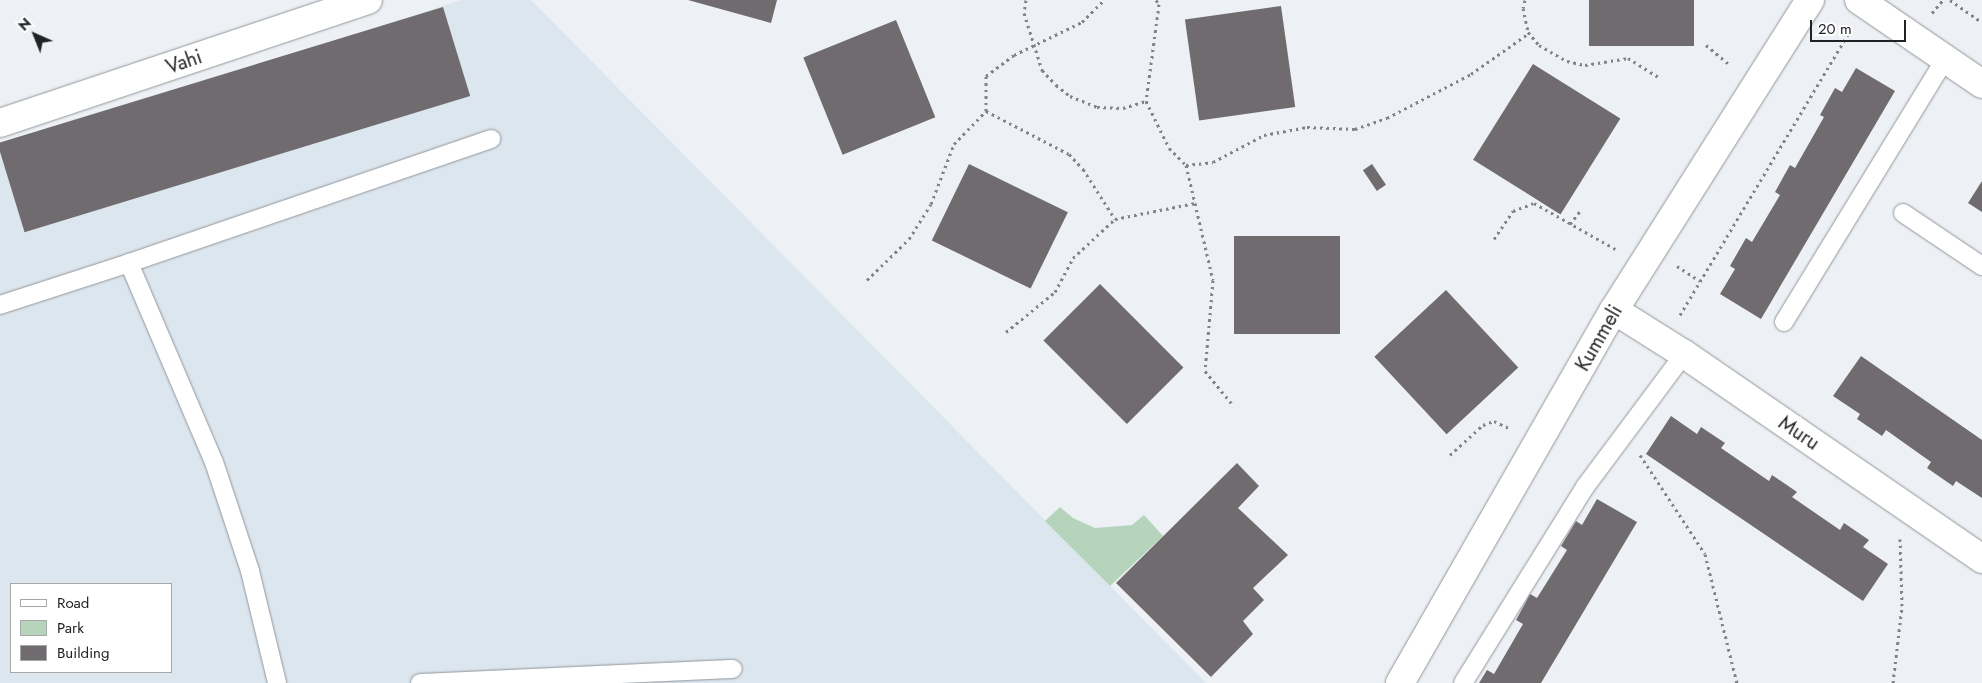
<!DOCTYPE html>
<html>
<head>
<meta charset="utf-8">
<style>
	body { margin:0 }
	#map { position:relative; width:1982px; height:683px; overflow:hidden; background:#edf0f4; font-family:Jost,sans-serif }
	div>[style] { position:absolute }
	.built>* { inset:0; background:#dce6ef }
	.green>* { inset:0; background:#b6d4bb }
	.building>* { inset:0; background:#6f6b6e; transform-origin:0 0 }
	.path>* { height:3px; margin-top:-1.5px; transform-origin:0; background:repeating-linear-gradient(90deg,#818386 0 2.5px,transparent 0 6.5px) }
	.roads { filter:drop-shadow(0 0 1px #939699) drop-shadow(0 0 1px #939699) }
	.lane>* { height:18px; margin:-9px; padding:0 9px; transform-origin:9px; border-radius:9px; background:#fff }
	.street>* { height:28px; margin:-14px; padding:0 14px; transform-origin:14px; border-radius:14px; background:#fff }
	span { translate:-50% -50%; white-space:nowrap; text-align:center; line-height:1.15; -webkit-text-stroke:4px #fff; paint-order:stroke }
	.street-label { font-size:20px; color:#212224 }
	.legend { position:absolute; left:10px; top:583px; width:162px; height:90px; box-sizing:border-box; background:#fff; border:1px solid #a6a7a7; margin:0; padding:6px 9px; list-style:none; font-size:15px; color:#212224 }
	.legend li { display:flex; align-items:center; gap:10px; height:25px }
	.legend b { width:25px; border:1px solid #a6a7a7 }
	.north { position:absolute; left:10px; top:10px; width:50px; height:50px; -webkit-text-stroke:4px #fff; paint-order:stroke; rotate:316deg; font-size:14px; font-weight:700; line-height:20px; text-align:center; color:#212224 }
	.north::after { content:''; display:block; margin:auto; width:18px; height:22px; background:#212224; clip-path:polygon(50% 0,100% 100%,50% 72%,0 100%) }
	.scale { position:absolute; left:1810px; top:20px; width:96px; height:22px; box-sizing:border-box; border:2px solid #212224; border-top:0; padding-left:6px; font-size:15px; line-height:18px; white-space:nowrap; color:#212224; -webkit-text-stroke:4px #fff; paint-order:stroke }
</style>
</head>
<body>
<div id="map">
	<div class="built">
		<i style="clip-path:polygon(evenodd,461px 0,531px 0,1206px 683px,0 683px,0 150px,461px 0,11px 584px,171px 584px,171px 672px,11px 672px,11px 584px)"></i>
	</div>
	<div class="green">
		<i style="clip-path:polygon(1060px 507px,1073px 518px,1095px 528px,1132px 525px,1144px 515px,1163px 536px,1110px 586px,1045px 521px)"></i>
	</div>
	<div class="building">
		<i style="clip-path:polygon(688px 0,777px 0,771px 23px)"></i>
		<i style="left:1589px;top:0;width:105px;height:46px"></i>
		<i style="left:1281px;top:6px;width:102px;height:97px;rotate:82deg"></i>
		<i style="left:443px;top:7px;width:93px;height:466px;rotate:73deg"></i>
		<i style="left:896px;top:20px;width:105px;height:100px;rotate:68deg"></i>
		<i style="left:1533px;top:64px;width:103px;height:113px;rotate:32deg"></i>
		<i style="clip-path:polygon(1856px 68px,1895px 91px,1761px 319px,1720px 294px,1735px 269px,1730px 266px,1746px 238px,1752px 242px,1780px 195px,1775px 192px,1790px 165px,1795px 168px,1824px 117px,1820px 115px,1835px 88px,1842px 92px)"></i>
		<i style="left:969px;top:164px;width:110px;height:85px;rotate:26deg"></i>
		<i style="left:1372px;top:164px;width:25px;height:11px;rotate:56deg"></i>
		<i style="clip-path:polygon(1982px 181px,1982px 212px,1968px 203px)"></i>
		<i style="left:1340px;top:236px;width:98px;height:106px;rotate:90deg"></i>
		<i style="left:1100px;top:284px;width:118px;height:80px;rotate:45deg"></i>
		<i style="left:1446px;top:290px;width:106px;height:98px;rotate:47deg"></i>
		<i style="clip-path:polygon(1861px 356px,1982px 440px,1982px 498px,1956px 481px,1953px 486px,1927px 468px,1931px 462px,1886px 430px,1882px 436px,1857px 419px,1860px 414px,1833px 396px)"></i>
		<i style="clip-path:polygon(1671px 416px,1697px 434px,1701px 427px,1725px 443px,1721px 448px,1769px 481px,1772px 475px,1797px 492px,1792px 497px,1840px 530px,1844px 523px,1869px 540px,1863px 547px,1888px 564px,1863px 601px,1646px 454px)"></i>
		<i style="clip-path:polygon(1237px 463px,1259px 486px,1238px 508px,1288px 555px,1253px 588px,1264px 600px,1243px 621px,1253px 634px,1211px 677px,1116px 583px)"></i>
		<i style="clip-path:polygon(1597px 499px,1637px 522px,1541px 683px,1479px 683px,1487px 670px,1494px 674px,1523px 624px,1516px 620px,1530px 594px,1537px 598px,1567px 550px,1561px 546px,1576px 521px,1582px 525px)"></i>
	</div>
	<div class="path">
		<i style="left:1026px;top:0;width:13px;rotate:99deg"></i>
		<i style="left:1024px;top:13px;width:60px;rotate:72.5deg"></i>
		<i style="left:1042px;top:70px;width:21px;rotate:47deg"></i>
		<i style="left:1056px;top:85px;width:18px;rotate:38deg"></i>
		<i style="left:1070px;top:96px;width:29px;rotate:22deg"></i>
		<i style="left:1097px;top:107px;width:26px;rotate:2deg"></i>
		<i style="left:1123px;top:108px;width:24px;rotate:-17deg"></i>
		<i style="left:1156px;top:0;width:5px;rotate:53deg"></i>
		<i style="left:1159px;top:4px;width:98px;rotate:97.6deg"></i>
		<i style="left:1146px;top:101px;width:52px;rotate:63.9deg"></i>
		<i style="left:1169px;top:148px;width:24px;rotate:45deg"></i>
		<i style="left:1186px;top:165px;width:27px;rotate:-6deg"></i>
		<i style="left:1213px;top:162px;width:58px;rotate:-27.9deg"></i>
		<i style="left:1264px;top:135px;width:44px;rotate:-10.5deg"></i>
		<i style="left:1307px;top:127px;width:48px;rotate:2.4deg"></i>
		<i style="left:1355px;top:129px;width:34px;rotate:-19deg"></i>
		<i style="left:1387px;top:118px;width:95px;rotate:-27.6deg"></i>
		<i style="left:1471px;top:74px;width:71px;rotate:-35.3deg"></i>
		<i style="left:1525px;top:0;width:8px;rotate:104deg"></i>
		<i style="left:1523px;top:8px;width:25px;rotate:78deg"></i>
		<i style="left:1528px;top:32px;width:17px;rotate:50deg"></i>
		<i style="left:1539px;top:45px;width:32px;rotate:30deg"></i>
		<i style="left:1567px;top:61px;width:18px;rotate:13deg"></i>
		<i style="left:1585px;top:65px;width:44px;rotate:-9.2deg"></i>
		<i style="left:1628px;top:58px;width:38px;rotate:32deg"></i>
		<i style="left:1950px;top:0;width:39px;rotate:35deg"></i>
		<i style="left:1932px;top:13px;width:17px;rotate:-50deg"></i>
		<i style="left:1706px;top:45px;width:31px;rotate:40deg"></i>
		<i style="left:986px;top:111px;width:35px;rotate:-90deg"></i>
		<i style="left:986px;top:76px;width:35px;rotate:-37deg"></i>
		<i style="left:1014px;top:55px;width:76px;rotate:-25.9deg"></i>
		<i style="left:1082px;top:22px;width:31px;rotate:-45deg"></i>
		<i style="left:1186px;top:165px;width:118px;rotate:76.8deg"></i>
		<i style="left:1213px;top:280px;width:91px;rotate:95deg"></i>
		<i style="left:1205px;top:371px;width:43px;rotate:50.7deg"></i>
		<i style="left:1570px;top:224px;width:16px;rotate:-52deg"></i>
		<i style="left:1494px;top:239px;width:34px;rotate:-56deg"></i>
		<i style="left:1513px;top:211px;width:22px;rotate:-21deg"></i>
		<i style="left:1534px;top:203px;width:95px;rotate:29.5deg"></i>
		<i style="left:1677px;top:266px;width:27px;rotate:33deg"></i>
		<i style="left:867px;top:280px;width:59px;rotate:-44.3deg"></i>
		<i style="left:909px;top:239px;width:41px;rotate:-57.8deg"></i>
		<i style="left:931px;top:204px;width:64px;rotate:-69deg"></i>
		<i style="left:954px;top:144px;width:46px;rotate:-45.9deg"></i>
		<i style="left:986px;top:111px;width:93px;rotate:27.4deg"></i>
		<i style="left:1069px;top:154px;width:21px;rotate:47deg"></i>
		<i style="left:1083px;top:169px;width:59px;rotate:57.4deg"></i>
		<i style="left:1680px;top:315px;width:331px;rotate:-59.1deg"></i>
		<i style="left:1006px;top:332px;width:63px;rotate:-39.2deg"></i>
		<i style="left:1055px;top:292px;width:38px;rotate:-62deg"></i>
		<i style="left:1073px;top:258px;width:57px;rotate:-42.9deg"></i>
		<i style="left:1115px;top:219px;width:82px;rotate:-11.3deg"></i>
		<i style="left:1450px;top:455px;width:45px;rotate:-42.3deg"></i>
		<i style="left:1483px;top:425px;width:12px;rotate:-20deg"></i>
		<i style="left:1494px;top:421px;width:19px;rotate:25deg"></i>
		<i style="left:1640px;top:455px;width:118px;rotate:56.7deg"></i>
		<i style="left:1705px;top:554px;width:133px;rotate:76.1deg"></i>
		<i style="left:1893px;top:683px;width:78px;rotate:-83.3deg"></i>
		<i style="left:1902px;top:606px;width:67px;rotate:-91.7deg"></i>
	</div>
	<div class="roads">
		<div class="lane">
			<i style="left:1903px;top:213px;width:95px;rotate:33.9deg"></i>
			<i style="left:129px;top:263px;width:383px;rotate:-18.9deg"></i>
			<i style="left:0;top:305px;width:136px;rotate:-18deg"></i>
			<i style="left:129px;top:263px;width:216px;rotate:66.9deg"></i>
			<i style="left:214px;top:462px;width:115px;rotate:71.7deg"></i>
			<i style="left:250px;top:571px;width:115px;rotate:76.4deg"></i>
			<i style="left:1784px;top:322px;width:308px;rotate:-58.5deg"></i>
			<i style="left:420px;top:683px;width:313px;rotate:-2.6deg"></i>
			<i style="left:1463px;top:683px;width:231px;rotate:-58.1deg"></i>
			<i style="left:1585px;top:487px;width:166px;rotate:-53.3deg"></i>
		</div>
		<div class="street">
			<i style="left:1859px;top:0;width:149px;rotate:34.3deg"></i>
			<i style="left:0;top:123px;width:388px;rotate:-18.5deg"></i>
			<i style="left:1614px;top:310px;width:83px;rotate:32.2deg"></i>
			<i style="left:1684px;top:354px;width:362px;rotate:34.5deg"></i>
			<i style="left:1400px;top:683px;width:430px;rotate:-60.2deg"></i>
			<i style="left:1614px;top:310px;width:367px;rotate:-57.7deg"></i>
		</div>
	</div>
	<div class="street-label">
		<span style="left:184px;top:62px;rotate:-19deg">Vahi</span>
		<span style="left:1599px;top:338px;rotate:-60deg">Kummeli</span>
		<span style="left:1799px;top:433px;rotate:34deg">Muru</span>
	</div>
	<ul class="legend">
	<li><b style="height:6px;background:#fff"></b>Road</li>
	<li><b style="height:14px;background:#b6d4bb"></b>Park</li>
	<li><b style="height:14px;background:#6f6b6e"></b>Building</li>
	</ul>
	<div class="north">N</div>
	<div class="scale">20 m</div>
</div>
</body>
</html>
